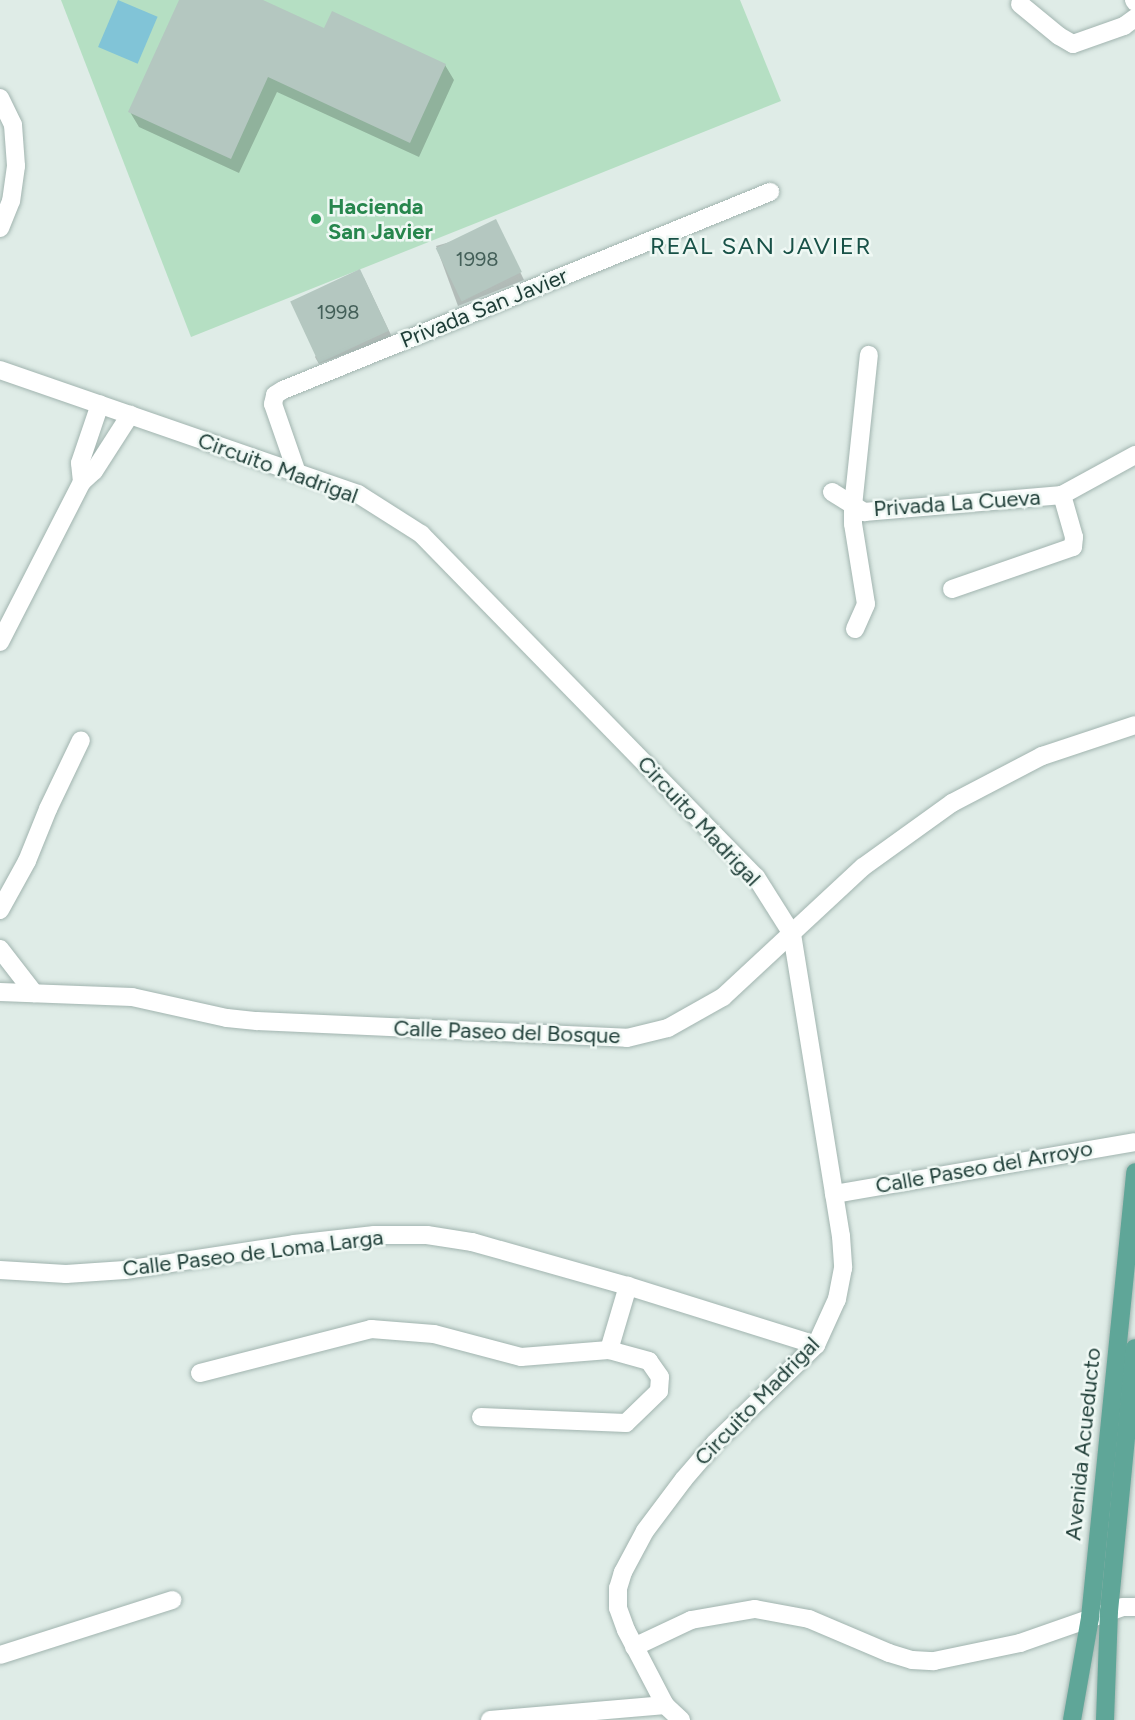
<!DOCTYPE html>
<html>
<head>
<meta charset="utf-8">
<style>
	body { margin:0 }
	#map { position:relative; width:1135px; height:1720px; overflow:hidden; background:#dfece7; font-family:Figtree,sans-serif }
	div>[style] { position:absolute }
	.green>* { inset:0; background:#b5dfc3 }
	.water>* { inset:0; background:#81c4d7; transform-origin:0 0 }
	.shadow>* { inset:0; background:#0003 }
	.building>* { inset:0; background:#b4c7c0; transform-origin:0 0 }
	.roads { filter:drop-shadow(0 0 2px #a1b4af) drop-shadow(0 0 2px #a1b4af) }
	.minor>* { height:18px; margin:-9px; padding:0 9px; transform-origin:9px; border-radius:9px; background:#fff }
	.major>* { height:18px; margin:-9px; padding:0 9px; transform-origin:9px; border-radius:9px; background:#5fa698 }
	.dots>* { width:16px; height:16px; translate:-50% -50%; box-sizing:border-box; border:3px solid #eff8f4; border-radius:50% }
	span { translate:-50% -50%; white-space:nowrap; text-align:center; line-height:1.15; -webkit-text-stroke:5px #eff8f4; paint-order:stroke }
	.number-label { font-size:20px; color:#446059 }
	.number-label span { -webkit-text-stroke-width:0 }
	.leisure-label { font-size:22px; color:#27864d; font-weight:700 }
	.left { translate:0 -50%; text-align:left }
	.street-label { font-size:22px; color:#1e3d37 }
	.neighbourhood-label { font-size:24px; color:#185147; letter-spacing:1.5px }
</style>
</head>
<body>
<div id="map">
	<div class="green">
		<i style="clip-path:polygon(61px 0,740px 0,781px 101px,191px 337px)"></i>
	</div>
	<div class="water">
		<i style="left:118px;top:0;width:43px;height:51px;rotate:23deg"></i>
	</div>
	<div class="shadow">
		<i style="clip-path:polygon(181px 0,259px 0,325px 30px,445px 65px,454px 80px,419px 157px,277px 92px,239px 173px,139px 127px,130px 112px)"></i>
		<i style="clip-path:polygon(499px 228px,524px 280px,458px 306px,436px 246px)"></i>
		<i style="clip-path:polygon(364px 278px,392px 337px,319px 364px,315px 357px)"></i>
	</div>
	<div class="building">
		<i style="clip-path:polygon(179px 0,263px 0,324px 28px,332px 11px,446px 64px,410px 143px,268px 77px,231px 159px,128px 112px)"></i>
		<i style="left:496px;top:219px;width:59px;height:67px;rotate:64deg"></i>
		<i style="left:360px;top:269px;width:68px;height:77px;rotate:65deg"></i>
	</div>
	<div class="roads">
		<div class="minor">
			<i style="left:1134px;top:0;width:2px;rotate:63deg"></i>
			<i style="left:1020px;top:4px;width:50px;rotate:39.4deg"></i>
			<i style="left:1059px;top:36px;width:16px;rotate:30deg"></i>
			<i style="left:1073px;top:44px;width:54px;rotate:-19.4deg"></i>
			<i style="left:1124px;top:26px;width:14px;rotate:-36deg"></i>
			<i style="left:0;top:98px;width:30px;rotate:64deg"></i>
			<i style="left:13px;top:125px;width:41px;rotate:85.8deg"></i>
			<i style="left:16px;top:166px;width:35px;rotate:98deg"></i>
			<i style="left:11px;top:201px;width:29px;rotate:112deg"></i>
			<i style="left:0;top:370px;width:379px;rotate:19.1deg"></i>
			<i style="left:358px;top:494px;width:75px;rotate:32.4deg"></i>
			<i style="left:421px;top:534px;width:479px;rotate:45.7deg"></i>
			<i style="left:756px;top:877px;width:67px;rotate:57.7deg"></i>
			<i style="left:792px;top:934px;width:306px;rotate:80.8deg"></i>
			<i style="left:841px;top:1236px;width:32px;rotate:86deg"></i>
			<i style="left:843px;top:1268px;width:32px;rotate:101deg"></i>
			<i style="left:837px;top:1299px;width:51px;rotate:114.5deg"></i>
			<i style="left:816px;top:1345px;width:141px;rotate:135.9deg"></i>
			<i style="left:715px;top:1443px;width:48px;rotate:130.7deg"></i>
			<i style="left:684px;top:1479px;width:65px;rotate:126.9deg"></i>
			<i style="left:645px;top:1531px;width:47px;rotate:118.2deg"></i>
			<i style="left:623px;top:1572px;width:17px;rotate:107deg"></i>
			<i style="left:618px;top:1588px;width:20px;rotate:90deg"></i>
			<i style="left:618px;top:1608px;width:23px;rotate:70deg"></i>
			<i style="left:626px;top:1630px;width:85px;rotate:62.5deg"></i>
			<i style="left:665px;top:1705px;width:22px;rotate:43deg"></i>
			<i style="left:297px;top:473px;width:73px;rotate:-109.2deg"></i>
			<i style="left:273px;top:404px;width:9px;rotate:-77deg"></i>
			<i style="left:275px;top:395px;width:9px;rotate:-32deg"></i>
			<i style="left:283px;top:390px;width:526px;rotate:-22.13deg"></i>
			<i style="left:82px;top:482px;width:19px;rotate:-96deg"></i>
			<i style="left:80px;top:463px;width:62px;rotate:-71.3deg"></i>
			<i style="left:832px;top:492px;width:38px;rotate:32deg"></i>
			<i style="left:864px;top:512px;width:199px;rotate:-4.9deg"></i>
			<i style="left:1062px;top:495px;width:83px;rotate:-28.7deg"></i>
			<i style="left:952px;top:589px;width:128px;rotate:-19.1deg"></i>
			<i style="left:1073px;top:547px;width:10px;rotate:-84deg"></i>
			<i style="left:1074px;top:537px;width:44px;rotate:-105.9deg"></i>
			<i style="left:855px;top:629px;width:27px;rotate:-66deg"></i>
			<i style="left:866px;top:604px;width:81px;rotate:-99.2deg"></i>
			<i style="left:853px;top:524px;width:18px;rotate:-90deg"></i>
			<i style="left:853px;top:506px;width:152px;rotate:-84deg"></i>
			<i style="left:0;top:642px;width:180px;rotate:-62.9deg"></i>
			<i style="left:82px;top:482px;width:16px;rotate:-43deg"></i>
			<i style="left:94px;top:471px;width:67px;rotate:-57.3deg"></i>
			<i style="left:0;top:910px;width:56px;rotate:-61.1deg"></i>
			<i style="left:27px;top:861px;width:56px;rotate:-68deg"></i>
			<i style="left:48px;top:809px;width:76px;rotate:-64.4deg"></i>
			<i style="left:0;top:949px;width:56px;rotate:52.3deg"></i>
			<i style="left:0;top:992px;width:132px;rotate:2.2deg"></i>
			<i style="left:132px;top:997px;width:97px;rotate:12.5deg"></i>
			<i style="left:227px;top:1018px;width:30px;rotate:6deg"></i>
			<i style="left:257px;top:1021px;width:370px;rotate:2.6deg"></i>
			<i style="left:627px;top:1038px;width:42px;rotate:-13.7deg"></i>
			<i style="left:668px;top:1028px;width:63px;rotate:-29.4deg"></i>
			<i style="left:723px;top:997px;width:191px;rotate:-42.9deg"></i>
			<i style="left:863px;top:867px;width:110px;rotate:-35.7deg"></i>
			<i style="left:952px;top:803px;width:102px;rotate:-27.6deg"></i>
			<i style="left:1042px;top:756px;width:98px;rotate:-18.4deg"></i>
			<i style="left:834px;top:1194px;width:305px;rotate:-9.8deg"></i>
			<i style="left:0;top:1270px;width:66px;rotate:3.5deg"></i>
			<i style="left:66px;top:1274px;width:59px;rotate:-3.9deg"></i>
			<i style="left:125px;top:1270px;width:171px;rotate:-8.7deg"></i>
			<i style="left:294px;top:1244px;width:81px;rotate:-6.4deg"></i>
			<i style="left:374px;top:1235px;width:53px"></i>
			<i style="left:427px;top:1235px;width:46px;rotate:8.8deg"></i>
			<i style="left:472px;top:1242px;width:162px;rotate:15.8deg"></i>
			<i style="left:628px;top:1286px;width:197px;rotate:17.4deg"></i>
			<i style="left:200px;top:1373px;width:177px;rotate:-14.4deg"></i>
			<i style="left:371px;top:1329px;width:63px;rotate:4.5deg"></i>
			<i style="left:434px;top:1334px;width:90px;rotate:14.8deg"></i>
			<i style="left:521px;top:1357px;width:88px;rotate:-4.5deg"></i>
			<i style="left:609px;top:1350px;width:67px;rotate:-73.5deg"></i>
			<i style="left:481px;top:1417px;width:145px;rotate:2.4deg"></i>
			<i style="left:626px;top:1423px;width:46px;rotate:-44.1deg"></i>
			<i style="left:659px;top:1391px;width:14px;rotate:-86deg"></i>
			<i style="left:660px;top:1377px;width:19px;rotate:-125deg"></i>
			<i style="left:649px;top:1361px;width:41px;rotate:-164.6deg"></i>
			<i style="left:634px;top:1647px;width:63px;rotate:-25.3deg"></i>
			<i style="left:691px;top:1620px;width:65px;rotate:-9.8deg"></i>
			<i style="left:755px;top:1609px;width:55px;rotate:10.5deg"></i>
			<i style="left:809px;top:1619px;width:87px;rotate:23deg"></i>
			<i style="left:889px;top:1653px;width:24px;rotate:17deg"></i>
			<i style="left:912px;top:1660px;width:22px;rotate:3deg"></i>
			<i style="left:934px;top:1661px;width:88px;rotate:-11.8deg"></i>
			<i style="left:1020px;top:1643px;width:109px;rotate:-19.3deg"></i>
			<i style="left:1123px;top:1607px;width:12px"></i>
			<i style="left:0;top:1655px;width:181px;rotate:-17.7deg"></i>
			<i style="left:490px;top:1720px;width:176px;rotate:-4.9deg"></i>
		</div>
		<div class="major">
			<i style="left:1072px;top:1720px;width:104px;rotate:-80deg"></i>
			<i style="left:1090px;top:1618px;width:448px;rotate:-84.2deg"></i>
			<i style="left:1105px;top:1720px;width:109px;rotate:-87.9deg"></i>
			<i style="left:1109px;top:1611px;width:264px;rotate:-84.4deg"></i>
		</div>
	</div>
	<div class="dots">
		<i style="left:316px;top:219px;background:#2e9e5b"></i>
	</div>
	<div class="number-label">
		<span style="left:477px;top:259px">1998</span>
		<span style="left:338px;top:312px">1998</span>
	</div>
	<div class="leisure-label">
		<span class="left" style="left:328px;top:219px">Hacienda<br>San Javier</span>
	</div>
	<div class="street-label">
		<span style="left:484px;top:308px;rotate:-22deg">Privada San Javier</span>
		<span style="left:278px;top:468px;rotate:20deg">Circuito Madrigal</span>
		<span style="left:957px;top:503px;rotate:-4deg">Privada La Cueva</span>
		<span style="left:699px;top:821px;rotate:47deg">Circuito Madrigal</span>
		<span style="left:507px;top:1032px;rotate:2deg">Calle Paseo del Bosque</span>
		<span style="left:984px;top:1167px;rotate:-10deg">Calle Paseo del Arroyo</span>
		<span style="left:253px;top:1253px;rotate:-7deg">Calle Paseo de Loma Larga</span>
		<span style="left:757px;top:1401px;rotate:-46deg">Circuito Madrigal</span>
		<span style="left:1083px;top:1444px;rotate:-84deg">Avenida Acueducto</span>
	</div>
	<div class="neighbourhood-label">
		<span style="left:761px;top:246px">REAL SAN JAVIER</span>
	</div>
</div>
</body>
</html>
